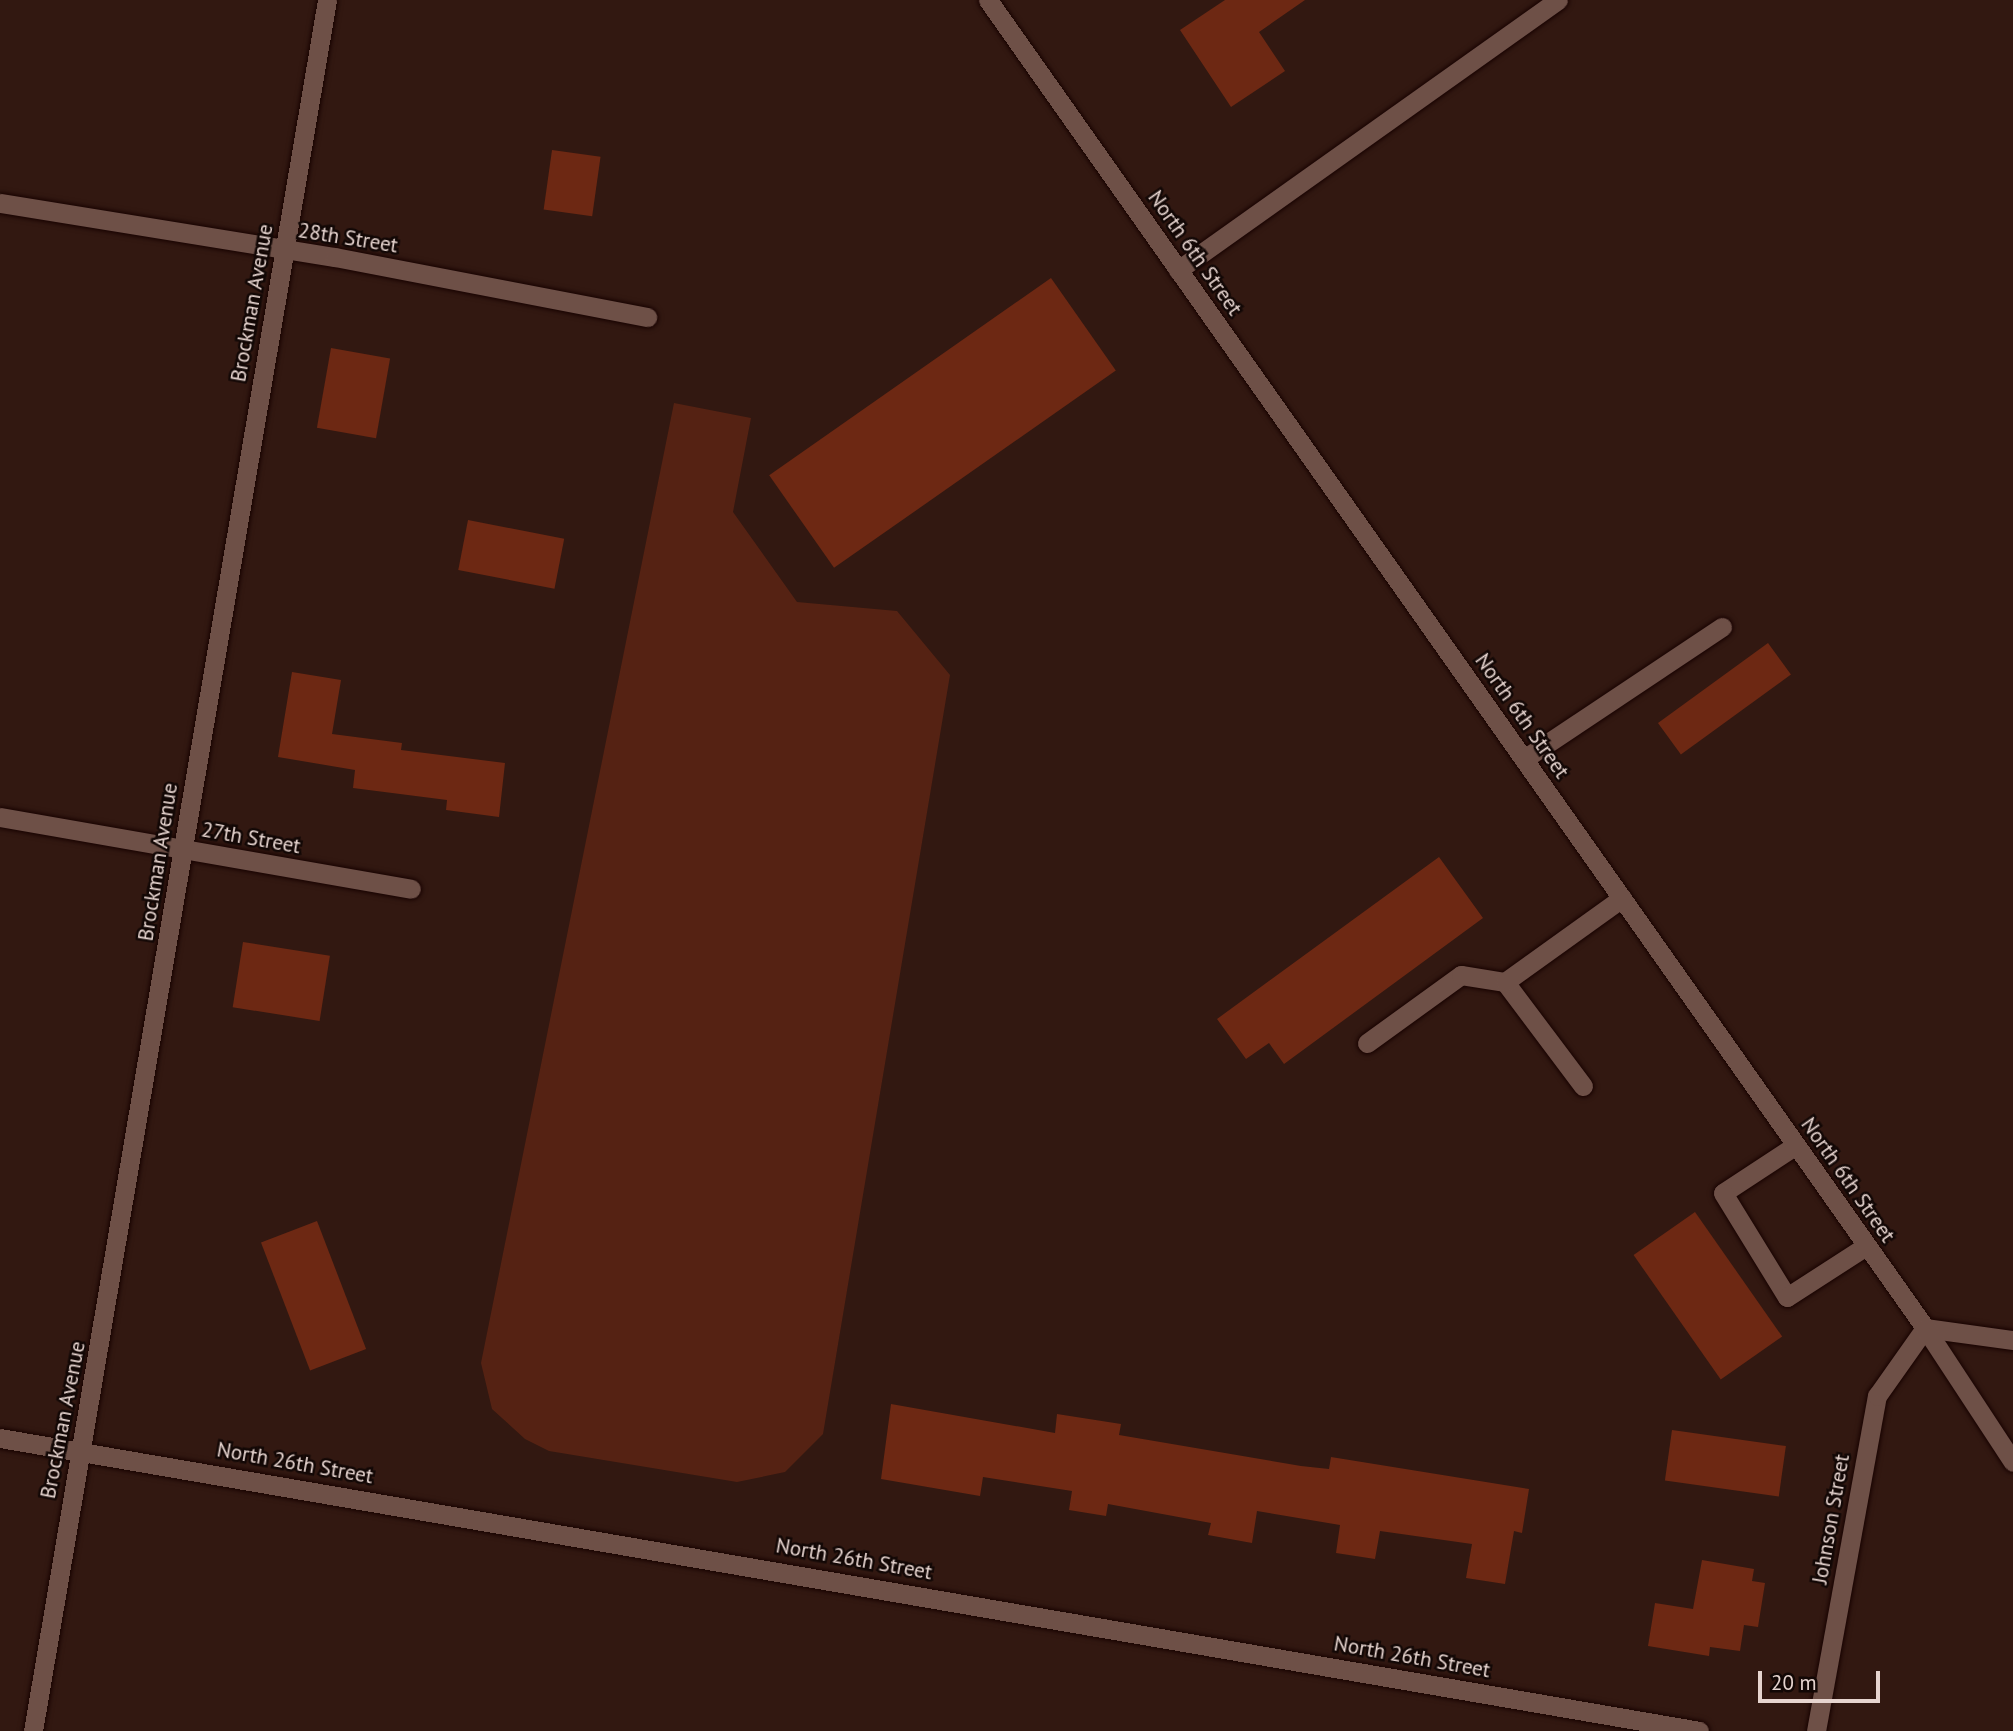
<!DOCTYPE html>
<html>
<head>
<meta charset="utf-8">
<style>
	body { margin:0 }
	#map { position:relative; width:2013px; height:1731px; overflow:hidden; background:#321811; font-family:"PT Sans",sans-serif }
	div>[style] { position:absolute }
	.green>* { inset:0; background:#552213 }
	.building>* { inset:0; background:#6d2813; transform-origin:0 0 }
	.roads { filter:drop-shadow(0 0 2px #180301) drop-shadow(0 0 2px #180301) }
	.service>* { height:19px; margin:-9.5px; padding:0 9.5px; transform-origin:9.5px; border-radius:9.5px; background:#6e5047 }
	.minor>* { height:19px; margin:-9.5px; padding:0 9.5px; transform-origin:9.5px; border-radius:9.5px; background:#6e5047 }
	.tertiary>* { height:19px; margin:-9.5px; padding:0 9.5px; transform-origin:9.5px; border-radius:9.5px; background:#6e5047 }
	span { translate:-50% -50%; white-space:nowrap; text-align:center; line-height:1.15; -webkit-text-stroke:5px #120705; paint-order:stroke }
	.street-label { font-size:21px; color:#e6d4cf }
	.scale { position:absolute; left:1758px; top:1671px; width:122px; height:32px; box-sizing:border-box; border:4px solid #e6d4cf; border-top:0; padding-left:9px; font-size:21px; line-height:24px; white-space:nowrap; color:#e6d4cf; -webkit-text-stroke:5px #120705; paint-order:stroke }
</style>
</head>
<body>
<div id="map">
	<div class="green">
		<i style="clip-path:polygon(674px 403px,751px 418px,733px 512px,797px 602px,897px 611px,950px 675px,823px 1434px,785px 1472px,737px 1482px,549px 1451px,525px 1439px,492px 1409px,481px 1363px)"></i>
	</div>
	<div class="building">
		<i style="clip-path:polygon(1225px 0,1305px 0,1259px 32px,1285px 71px,1231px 107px,1180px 30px)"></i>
		<i style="left:552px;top:150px;width:49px;height:60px;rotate:8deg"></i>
		<i style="left:1051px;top:278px;width:113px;height:344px;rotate:55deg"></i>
		<i style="left:331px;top:348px;width:60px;height:81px;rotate:10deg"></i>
		<i style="left:468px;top:520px;width:98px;height:51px;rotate:11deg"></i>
		<i style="left:1768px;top:643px;width:39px;height:136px;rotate:54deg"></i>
		<i style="clip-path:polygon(292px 672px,341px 680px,332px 734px,402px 743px,401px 750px,505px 763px,499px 817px,446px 810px,447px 800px,353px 788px,355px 770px,278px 757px)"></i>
		<i style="clip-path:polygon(1439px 857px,1483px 918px,1284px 1064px,1269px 1043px,1246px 1059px,1217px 1019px)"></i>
		<i style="left:243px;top:942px;width:88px;height:66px;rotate:9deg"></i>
		<i style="left:1695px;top:1212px;width:152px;height:75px;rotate:55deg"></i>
		<i style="left:317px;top:1221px;width:137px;height:60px;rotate:69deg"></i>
		<i style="clip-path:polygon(891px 1404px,1055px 1433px,1057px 1414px,1121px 1424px,1119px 1435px,1301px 1466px,1329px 1469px,1331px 1457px,1529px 1489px,1522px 1533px,1514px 1531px,1505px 1584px,1466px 1578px,1472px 1544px,1380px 1531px,1375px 1559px,1336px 1553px,1340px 1525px,1257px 1511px,1252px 1543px,1208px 1535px,1211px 1523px,1108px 1504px,1106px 1516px,1069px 1510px,1072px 1491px,983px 1477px,980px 1496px,881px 1479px)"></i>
		<i style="left:1672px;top:1430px;width:115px;height:51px;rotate:8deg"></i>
		<i style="clip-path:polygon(1702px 1560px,1754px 1569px,1752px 1581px,1765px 1583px,1758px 1627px,1744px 1625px,1740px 1651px,1710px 1647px,1709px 1656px,1648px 1646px,1655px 1603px,1693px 1609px)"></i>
	</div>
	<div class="roads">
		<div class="service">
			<i style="left:1178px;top:270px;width:466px;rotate:-35.4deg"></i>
			<i style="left:1524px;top:759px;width:238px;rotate:-33.7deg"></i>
			<i style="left:1367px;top:1043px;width:116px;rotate:-35.9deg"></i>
			<i style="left:1461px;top:975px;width:45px;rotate:9deg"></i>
			<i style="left:1583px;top:1086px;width:130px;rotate:-126.9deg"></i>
			<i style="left:1505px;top:982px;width:144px;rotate:-35.7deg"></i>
			<i style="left:1796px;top:1145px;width:87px;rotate:146.7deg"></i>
			<i style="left:1723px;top:1193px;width:122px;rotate:58.4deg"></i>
			<i style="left:1787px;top:1297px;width:94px;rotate:-32.8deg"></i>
		</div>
		<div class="minor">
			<i style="left:0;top:203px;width:339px;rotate:9.2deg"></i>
			<i style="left:335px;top:257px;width:318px;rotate:10.9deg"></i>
			<i style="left:0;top:817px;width:417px;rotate:9.9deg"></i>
			<i style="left:0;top:1438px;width:1724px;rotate:9.78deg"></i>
			<i style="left:33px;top:1731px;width:1756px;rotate:-80.36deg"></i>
			<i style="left:1816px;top:1731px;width:341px;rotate:-79.7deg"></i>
			<i style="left:1877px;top:1396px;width:83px;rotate:-54.8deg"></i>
			<i style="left:1925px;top:1328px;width:89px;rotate:7.8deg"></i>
		</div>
		<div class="tertiary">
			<i style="left:988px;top:0;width:1625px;rotate:54.79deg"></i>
			<i style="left:1925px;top:1328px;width:160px;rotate:56.7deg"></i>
		</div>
	</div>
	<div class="street-label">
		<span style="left:348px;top:238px;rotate:9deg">28th Street</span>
		<span style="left:1195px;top:253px;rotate:55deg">North 6th Street</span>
		<span style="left:252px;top:303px;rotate:-80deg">Brockman Avenue</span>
		<span style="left:1522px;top:716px;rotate:55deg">North 6th Street</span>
		<span style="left:251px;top:838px;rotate:10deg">27th Street</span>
		<span style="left:158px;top:862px;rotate:-81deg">Brockman Avenue</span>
		<span style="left:1848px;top:1180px;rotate:55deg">North 6th Street</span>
		<span style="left:63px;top:1420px;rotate:-79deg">Brockman Avenue</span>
		<span style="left:295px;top:1463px;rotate:10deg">North 26th Street</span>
		<span style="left:1831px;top:1519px;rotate:-80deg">Johnson Street</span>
		<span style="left:854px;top:1559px;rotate:10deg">North 26th Street</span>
		<span style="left:1412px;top:1657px;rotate:10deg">North 26th Street</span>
	</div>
	<div class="scale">20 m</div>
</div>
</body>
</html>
